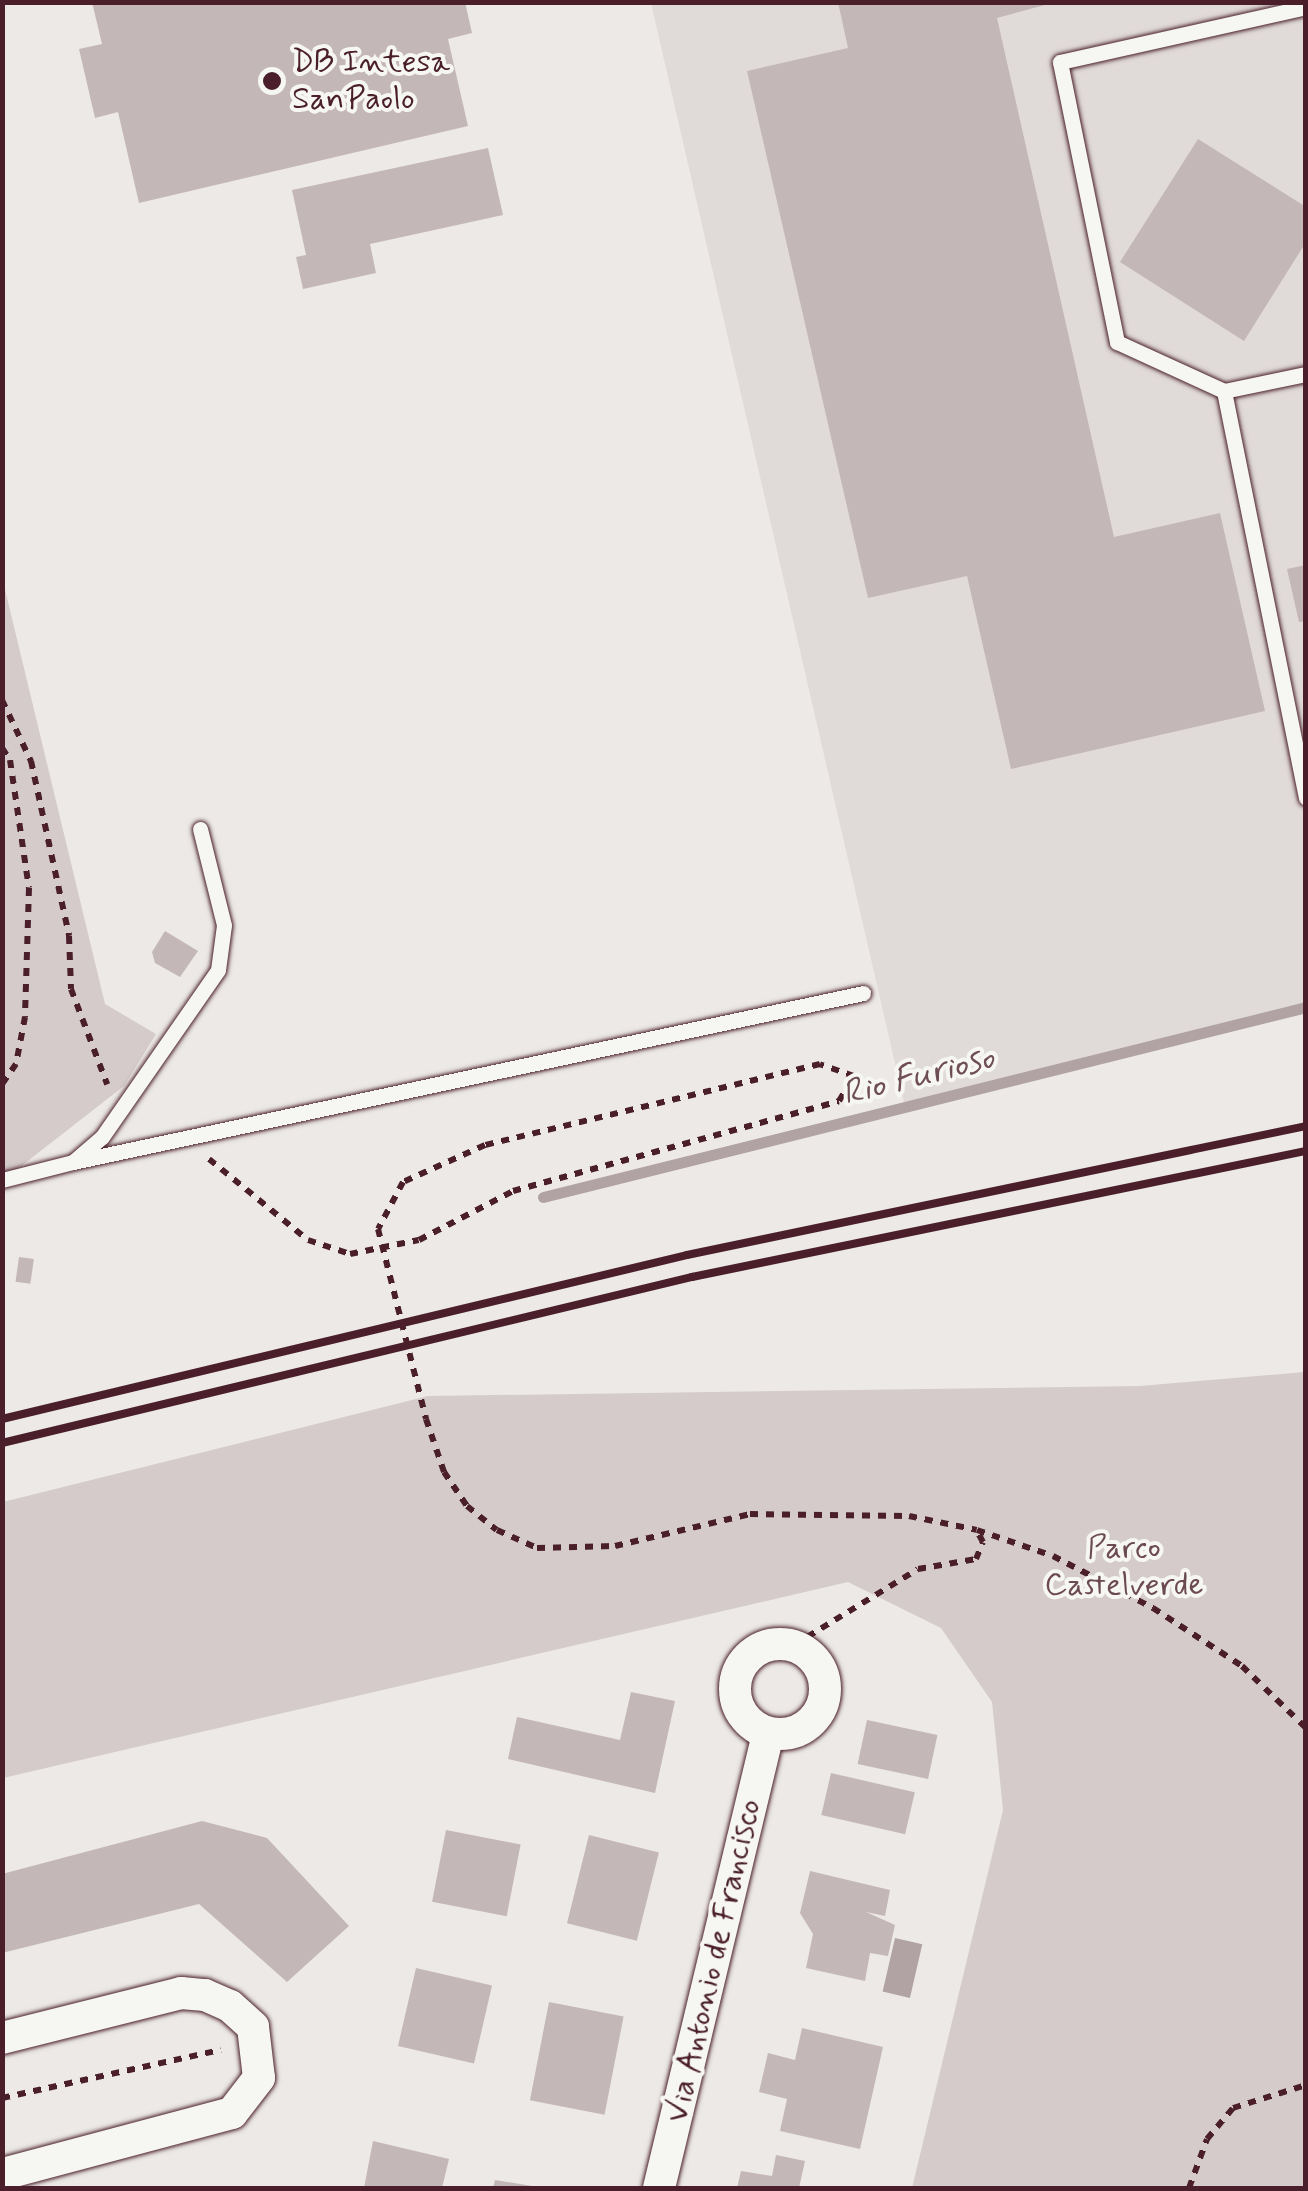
<!DOCTYPE html>
<html>
<head>
<meta charset="utf-8">
<style>
	body { margin:0 }
	#map { position:relative; width:1308px; height:2191px; overflow:hidden; background:#ece9e6; font-family:Mynerve,sans-serif }
	div>[style] { position:absolute }
	.built>* { inset:0; background:#e0dad8 }
	.green>* { inset:0; background:#d4cbca }
	.water>* { inset:0; background:#b1a2a3; transform-origin:0 0 }
	.stream>* { height:11px; margin:-5.5px; padding:0 5.5px; transform-origin:5.5px; border-radius:5.5px; background:#b1a2a3 }
	.building>* { inset:0; background:#c4b7b7; transform-origin:0 0 }
	.path>* { height:6px; margin-top:-3px; transform-origin:0; background:repeating-linear-gradient(90deg,#4a1f2b 0 8px,transparent 0 16px) }
	.roads { filter:drop-shadow(0 0 2px #4a1f2b) drop-shadow(0 0 2px #4a1f2b) }
	.service>* { height:15px; margin:-7.5px; padding:0 7.5px; transform-origin:7.5px; border-radius:7.5px; background:#f6f6f2 }
	.minor>* { height:32px; margin:-16px; padding:0 16px; transform-origin:16px; border-radius:16px; background:#f6f6f2 }
	.minor>.ring { margin:-16px; padding:0; box-sizing:content-box; background:none; border:32px solid #f6f6f2; border-radius:50% }
	.rail>* { height:8px; margin:-4px; padding:0 4px; transform-origin:4px; border-radius:4px; background:#4a1f2b }
	.path-bridge>* { height:6px; margin-top:-3px; transform-origin:0; background:repeating-linear-gradient(90deg,#4a1f2b 0 8px,transparent 0 16px) }
	.dots>* { width:28px; height:28px; translate:-50% -50%; box-sizing:border-box; border:5px solid #f6f6f2; border-radius:50% }
	span { translate:-50% -50%; white-space:nowrap; text-align:center; line-height:1.15; -webkit-text-stroke:8px #f6f6f2; paint-order:stroke }
	.poi-label { font-size:32px; color:#4a1f2b }
	.left { translate:0 -50%; text-align:left }
	.park-label { font-size:32px; color:#6c4a53 }
	.street-label { font-size:32px; color:#4a1f2b }
	.water-label { font-size:35px; color:#6e4d55; font-style:italic }
	.frame { position:absolute; inset:0; border:5px solid #4a1f2b; pointer-events:none }
</style>
</head>
<body>
<div id="map">
	<div class="built">
		<i style="clip-path:polygon(651px 3px,1305px 3px,1305px 1013px,906px 1111px)"></i>
	</div>
	<div class="green">
		<i style="clip-path:polygon(2px 577px,105px 1004px,156px 1034px,124px 1086px,2px 1181px)"></i>
		<i style="clip-path:polygon(1305px 1372px,1305px 2188px,912px 2188px,1003px 1810px,992px 1702px,941px 1628px,848px 1582px,3px 1778px,3px 1502px,428px 1396px,1140px 1386px)"></i>
	</div>
	<div class="water">
		<i style="left:895px;top:1938px;width:28px;height:55px;rotate:13deg"></i>
	</div>
	<div class="stream">
		<i style="left:543px;top:1197px;width:786px;rotate:-13.98deg"></i>
	</div>
	<div class="building">
		<i style="clip-path:polygon(92px 2px,465px 2px,472px 33px,448px 39px,468px 126px,139px 203px,118px 112px,95px 118px,79px 49px,102px 44px)"></i>
		<i style="clip-path:polygon(838px 2px,1056px 2px,997px 18px,1114px 537px,1220px 513px,1265px 711px,1011px 769px,967px 576px,868px 598px,747px 71px,848px 48px)"></i>
		<i style="clip-path:polygon(1198px 139px,1306px 207px,1306px 242px,1244px 341px,1120px 262px)"></i>
		<i style="clip-path:polygon(488px 148px,503px 215px,370px 244px,376px 273px,303px 289px,296px 257px,306px 255px,292px 190px)"></i>
		<i style="clip-path:polygon(1306px 565px,1306px 621px,1299px 622px,1287px 569px)"></i>
		<i style="clip-path:polygon(165px 931px,198px 951px,180px 977px,155px 963px,152px 952px)"></i>
		<i style="left:19px;top:1257px;width:15px;height:25px;rotate:8deg"></i>
		<i style="clip-path:polygon(631px 1692px,675px 1701px,655px 1793px,508px 1759px,517px 1717px,620px 1740px)"></i>
		<i style="left:867px;top:1720px;width:72px;height:45px;rotate:12deg"></i>
		<i style="left:831px;top:1773px;width:86px;height:43px;rotate:13deg"></i>
		<i style="clip-path:polygon(202px 1821px,267px 1838px,349px 1926px,287px 1982px,199px 1904px,2px 1953px,2px 1874px)"></i>
		<i style="left:446px;top:1830px;width:76px;height:73px;rotate:11deg"></i>
		<i style="left:589px;top:1835px;width:72px;height:91px;rotate:14deg"></i>
		<i style="clip-path:polygon(810px 1871px,890px 1890px,885px 1916px,866px 1912px,895px 1925px,888px 1956px,870px 1953px,865px 1981px,806px 1968px,813px 1934px,800px 1913px)"></i>
		<i style="left:416px;top:1968px;width:78px;height:80px;rotate:13deg"></i>
		<i style="left:549px;top:2002px;width:76px;height:100px;rotate:11deg"></i>
		<i style="clip-path:polygon(802px 2028px,883px 2047px,860px 2149px,780px 2131px,787px 2099px,759px 2092px,768px 2053px,795px 2060px)"></i>
		<i style="clip-path:polygon(373px 2141px,449px 2159px,442px 2188px,364px 2188px)"></i>
		<i style="clip-path:polygon(776px 2155px,805px 2161px,799px 2188px,737px 2188px,741px 2171px,772px 2176px)"></i>
		<i style="clip-path:polygon(495px 2180px,532px 2186px,532px 2188px,493px 2188px)"></i>
	</div>
	<div class="path">
		<i style="left:2px;top:700px;width:68px;rotate:64.6deg"></i>
		<i style="left:31px;top:761px;width:179px;rotate:77.7deg"></i>
		<i style="left:69px;top:936px;width:53px;rotate:87.8deg"></i>
		<i style="left:71px;top:989px;width:102px;rotate:69.2deg"></i>
		<i style="left:2px;top:748px;width:14px;rotate:56deg"></i>
		<i style="left:10px;top:760px;width:129px;rotate:81.6deg"></i>
		<i style="left:29px;top:888px;width:129px;rotate:91.8deg"></i>
		<i style="left:25px;top:1017px;width:48px;rotate:100.8deg"></i>
		<i style="left:16px;top:1064px;width:24px;rotate:125deg"></i>
		<i style="left:209px;top:1159px;width:128px;rotate:39.3deg"></i>
		<i style="left:308px;top:1240px;width:44px;rotate:18.4deg"></i>
		<i style="left:350px;top:1254px;width:70px;rotate:-11.5deg"></i>
		<i style="left:419px;top:1240px;width:106px;rotate:-27.5deg"></i>
		<i style="left:513px;top:1191px;width:338px;rotate:-15.4deg"></i>
		<i style="left:839px;top:1101px;width:29px;rotate:-59deg"></i>
		<i style="left:854px;top:1076px;width:36px;rotate:-161deg"></i>
		<i style="left:820px;top:1064px;width:345px;rotate:166.4deg"></i>
		<i style="left:485px;top:1145px;width:90px;rotate:155.7deg"></i>
		<i style="left:403px;top:1182px;width:53px;rotate:118deg"></i>
		<i style="left:426px;top:1419px;width:56px;rotate:71.2deg"></i>
		<i style="left:444px;top:1472px;width:41px;rotate:55.9deg"></i>
		<i style="left:467px;top:1506px;width:38px;rotate:39deg"></i>
		<i style="left:497px;top:1530px;width:44px;rotate:24.2deg"></i>
		<i style="left:537px;top:1548px;width:78px;rotate:-1.5deg"></i>
		<i style="left:615px;top:1546px;width:139px;rotate:-13.3deg"></i>
		<i style="left:750px;top:1514px;width:159px;rotate:0.7deg"></i>
		<i style="left:909px;top:1516px;width:69px;rotate:11.6deg"></i>
		<i style="left:977px;top:1530px;width:80px;rotate:18.9deg"></i>
		<i style="left:1053px;top:1556px;width:113px;rotate:27.5deg"></i>
		<i style="left:1153px;top:1608px;width:106px;rotate:33.1deg"></i>
		<i style="left:1242px;top:1666px;width:89px;rotate:44.1deg"></i>
		<i style="left:794px;top:1645px;width:145px;rotate:-31.5deg"></i>
		<i style="left:918px;top:1569px;width:59px;rotate:-9.8deg"></i>
		<i style="left:976px;top:1559px;width:18px;rotate:-68deg"></i>
		<i style="left:983px;top:1542px;width:13px;rotate:-119deg"></i>
		<i style="left:2px;top:2098px;width:224px;rotate:-12.4deg"></i>
		<i style="left:1189px;top:2188px;width:52px;rotate:-69.8deg"></i>
		<i style="left:1207px;top:2139px;width:40px;rotate:-50deg"></i>
		<i style="left:1233px;top:2108px;width:77px;rotate:-17.5deg"></i>
	</div>
	<div class="roads">
		<div class="service">
			<i style="left:1306px;top:7px;width:252px;rotate:167.4deg"></i>
			<i style="left:1060px;top:62px;width:286px;rotate:78.5deg"></i>
			<i style="left:1117px;top:342px;width:118px;rotate:24.6deg"></i>
			<i style="left:1224px;top:391px;width:84px;rotate:-11.7deg"></i>
			<i style="left:1224px;top:391px;width:415px;rotate:78.6deg"></i>
			<i style="left:73px;top:1162px;width:808px;rotate:-12.07deg"></i>
			<i style="left:2px;top:1180px;width:73px;rotate:-14.2deg"></i>
			<i style="left:73px;top:1162px;width:38px;rotate:-41deg"></i>
			<i style="left:102px;top:1137px;width:203px;rotate:-55.2deg"></i>
			<i style="left:218px;top:970px;width:45px;rotate:-82.4deg"></i>
			<i style="left:224px;top:925px;width:99px;rotate:-104deg"></i>
		</div>
		<div class="minor">
			<i class="ring" style="left:735px;top:1644px;width:58px;height:58px"></i>
			<i style="left:2px;top:2038px;width:185px;rotate:-14.1deg"></i>
			<i style="left:181px;top:1993px;width:24px;rotate:5deg"></i>
			<i style="left:205px;top:1995px;width:27px;rotate:24deg"></i>
			<i style="left:230px;top:2006px;width:31px;rotate:42deg"></i>
			<i style="left:253px;top:2027px;width:51px;rotate:83.3deg"></i>
			<i style="left:259px;top:2078px;width:44px;rotate:127.6deg"></i>
			<i style="left:232px;top:2113px;width:238px;rotate:165.1deg"></i>
			<i style="left:659px;top:2188px;width:468px;rotate:-76.5deg"></i>
		</div>
	</div>
	<div class="rail">
		<i style="left:2px;top:1419px;width:704px;rotate:-13.46deg"></i>
		<i style="left:687px;top:1255px;width:632px;rotate:-11.77deg"></i>
		<i style="left:2px;top:1443px;width:710px;rotate:-13.53deg"></i>
		<i style="left:692px;top:1277px;width:627px;rotate:-11.6deg"></i>
	</div>
	<div class="path-bridge">
		<i style="left:378px;top:1229px;width:196px;rotate:75.8deg"></i>
	</div>
	<div class="dots">
		<i style="left:272px;top:81px;background:#4a1f2b"></i>
	</div>
	<div class="poi-label">
		<span class="left" style="left:292px;top:81px">DB Intesa<br>SanPaolo</span>
	</div>
	<div class="park-label">
		<span style="left:1124px;top:1567px">Parco<br>Castelverde</span>
	</div>
	<div class="street-label">
		<span style="left:714px;top:1961px;rotate:-77deg">Via Antonio de Francisco</span>
	</div>
	<div class="water-label">
		<span style="left:918px;top:1076px;rotate:-14deg">Rio Furioso</span>
	</div>
	<div class="frame"></div>
</div>
</body>
</html>
